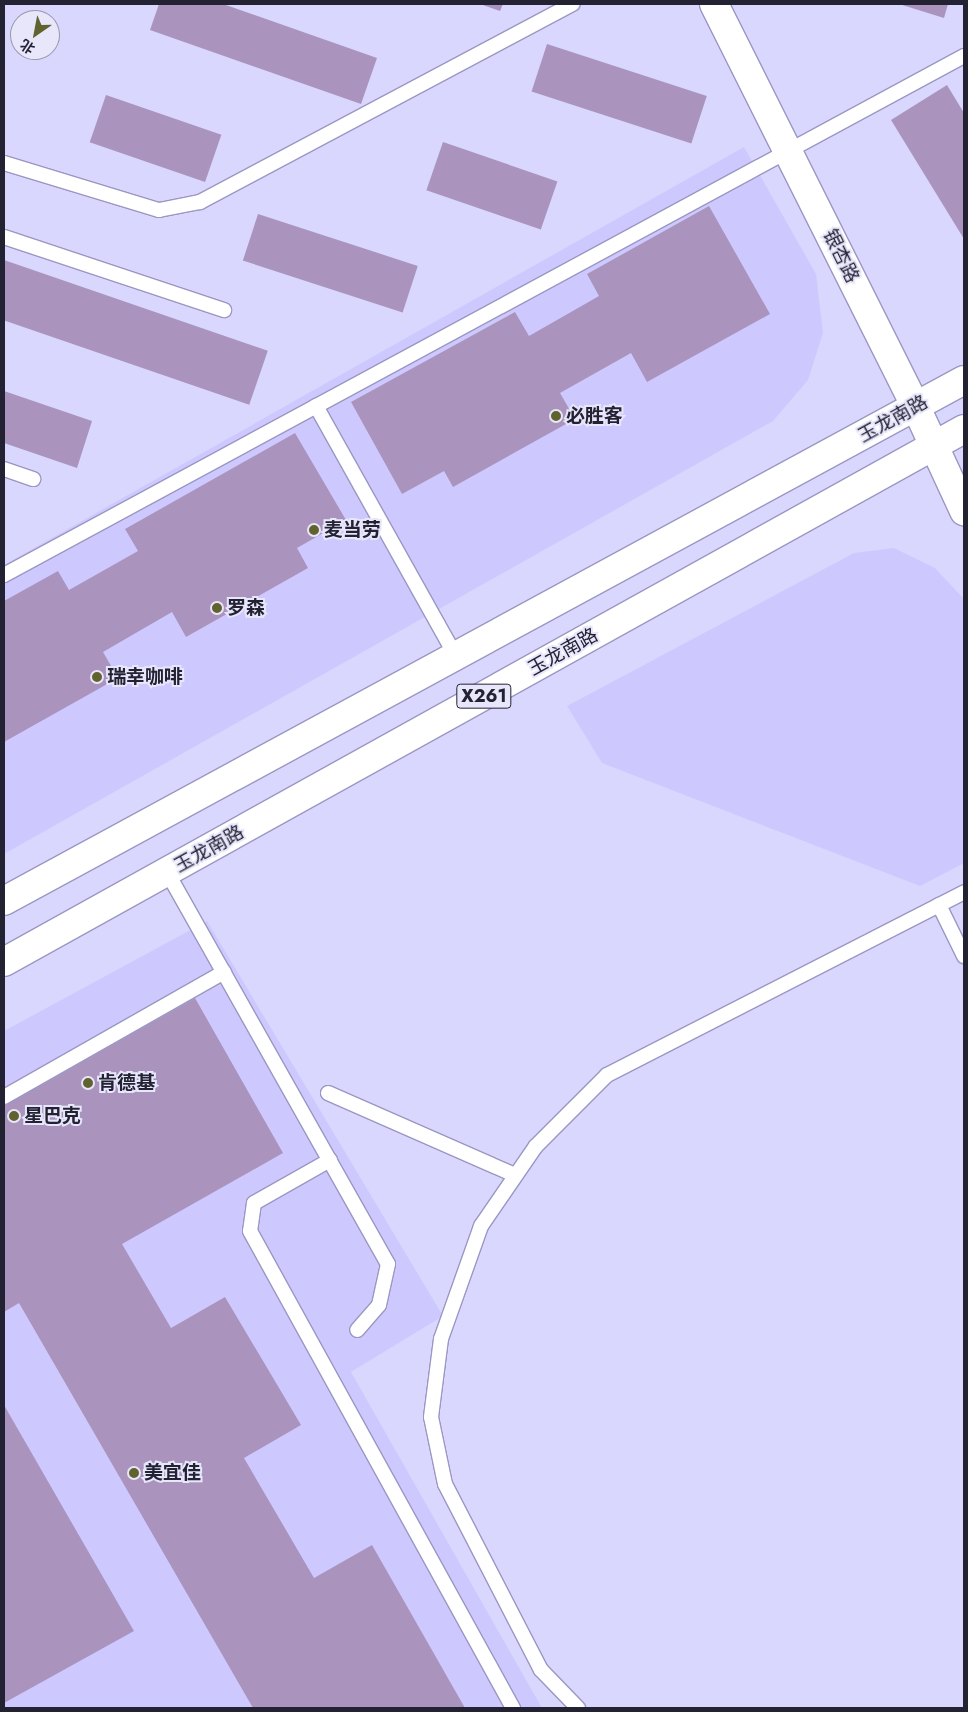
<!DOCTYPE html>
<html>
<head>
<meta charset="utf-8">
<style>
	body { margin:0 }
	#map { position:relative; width:968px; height:1712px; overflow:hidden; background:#d9d7fd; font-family:Jost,"Noto Sans SC",sans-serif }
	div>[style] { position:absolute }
	.built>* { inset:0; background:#cdc9fe }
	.building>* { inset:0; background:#aa94be; transform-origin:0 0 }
	.roads { filter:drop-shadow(1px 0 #9a97c3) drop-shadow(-1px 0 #9a97c3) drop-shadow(0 1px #9a97c3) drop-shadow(0 -1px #9a97c3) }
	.lane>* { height:14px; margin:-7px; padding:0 7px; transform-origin:7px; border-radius:7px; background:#fff }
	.street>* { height:28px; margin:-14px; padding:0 14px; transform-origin:14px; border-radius:14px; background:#fff }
	.primary>* { height:28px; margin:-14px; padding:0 14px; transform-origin:14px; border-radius:14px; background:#fff }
	.dots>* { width:14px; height:14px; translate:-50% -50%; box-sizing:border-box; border:2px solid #e7e6fa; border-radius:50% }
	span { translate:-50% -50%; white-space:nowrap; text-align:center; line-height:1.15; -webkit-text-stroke:4px #e7e6fa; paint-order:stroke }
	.shield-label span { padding:1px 4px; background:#e7e6fa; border:1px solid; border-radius:4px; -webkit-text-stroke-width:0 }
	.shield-label { font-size:18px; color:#232233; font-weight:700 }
	.street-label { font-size:19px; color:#232233 }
	.poi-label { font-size:19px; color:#232233; font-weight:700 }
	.left { translate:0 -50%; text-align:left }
	.frame { position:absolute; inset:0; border:5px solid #232233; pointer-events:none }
	.north { position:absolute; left:10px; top:10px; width:50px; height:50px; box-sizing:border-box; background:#e7e6fa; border:1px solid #9998aa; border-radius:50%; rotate:213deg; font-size:14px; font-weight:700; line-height:20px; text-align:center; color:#232233 }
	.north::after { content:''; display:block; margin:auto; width:18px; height:22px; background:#62622f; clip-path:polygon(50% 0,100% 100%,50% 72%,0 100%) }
</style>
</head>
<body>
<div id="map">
	<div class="built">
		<div style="clip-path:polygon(744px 147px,816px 274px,823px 333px,808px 380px,773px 421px,4px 854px,4px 565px)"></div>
		<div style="clip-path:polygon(894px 548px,935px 568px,964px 599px,964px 863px,920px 886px,602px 763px,567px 706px,854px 553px)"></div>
		<div style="clip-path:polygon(207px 921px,443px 1316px,351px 1372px,542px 1708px,4px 1708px,4px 1031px)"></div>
	</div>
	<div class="building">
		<div style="clip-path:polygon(159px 4px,223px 4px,377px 58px,361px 104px,150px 30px)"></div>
		<div style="clip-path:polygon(480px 4px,503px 4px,500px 11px)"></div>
		<div style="clip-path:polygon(899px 4px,948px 4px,944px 18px)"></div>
		<div style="left:547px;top:44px;width:168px;height:50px;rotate:18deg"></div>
		<div style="clip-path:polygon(947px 85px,964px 113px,964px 239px,891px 120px)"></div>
		<div style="left:106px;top:95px;width:122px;height:50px;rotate:19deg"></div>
		<div style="left:443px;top:142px;width:121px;height:51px;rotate:19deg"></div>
		<div style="clip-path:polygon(709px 206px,770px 314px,647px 382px,631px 353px,560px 393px,575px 419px,453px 487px,444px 471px,402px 494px,351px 402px,515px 312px,529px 336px,599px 296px,587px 274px)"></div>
		<div style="left:258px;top:214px;width:168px;height:49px;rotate:18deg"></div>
		<div style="left:4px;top:260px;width:279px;height:57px;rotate:19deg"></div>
		<div style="clip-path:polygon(4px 391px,92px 421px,77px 468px,4px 443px)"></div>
		<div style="clip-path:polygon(295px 433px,346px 520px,297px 548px,308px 568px,186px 637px,172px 612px,103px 652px,118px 678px,4px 742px,4px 601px,58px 571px,69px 590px,138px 551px,125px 529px)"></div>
		<div style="clip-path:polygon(195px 998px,283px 1153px,122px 1244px,171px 1328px,225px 1297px,301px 1425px,244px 1458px,314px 1578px,372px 1545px,465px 1708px,253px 1708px,19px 1303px,4px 1312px,4px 1106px)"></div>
		<div style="clip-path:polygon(4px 1405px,134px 1631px,4px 1703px)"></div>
	</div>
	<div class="roads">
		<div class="lane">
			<div style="left:4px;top:163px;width:162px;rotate:16.9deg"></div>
			<div style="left:159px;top:210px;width:42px;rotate:-11deg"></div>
			<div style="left:200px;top:202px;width:422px;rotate:-28deg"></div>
			<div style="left:4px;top:237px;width:232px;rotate:18.4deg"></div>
			<div style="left:316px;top:406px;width:287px;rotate:60.8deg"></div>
			<div style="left:4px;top:469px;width:31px;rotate:19deg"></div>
			<div style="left:4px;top:575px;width:1091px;rotate:-28.4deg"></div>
			<div style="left:167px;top:872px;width:450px;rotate:60.6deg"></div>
			<div style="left:388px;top:1264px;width:42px;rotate:102.4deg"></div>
			<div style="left:379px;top:1305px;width:33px;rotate:131deg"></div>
			<div style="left:939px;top:905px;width:57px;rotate:63.9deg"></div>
			<div style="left:328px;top:1093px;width:204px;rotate:23.7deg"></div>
			<div style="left:4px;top:1097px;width:253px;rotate:-29.6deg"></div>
			<div style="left:330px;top:1160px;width:87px;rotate:150.5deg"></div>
			<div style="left:254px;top:1203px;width:28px;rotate:98deg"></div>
			<div style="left:250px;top:1231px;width:545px;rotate:61.13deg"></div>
			<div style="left:578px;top:1708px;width:53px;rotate:-134.2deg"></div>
			<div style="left:541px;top:1670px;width:209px;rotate:-117.3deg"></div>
			<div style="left:445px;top:1484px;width:68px;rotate:-101.8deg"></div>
			<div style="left:431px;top:1417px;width:79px;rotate:-82.7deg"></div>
			<div style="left:441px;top:1339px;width:120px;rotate:-70.5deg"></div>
			<div style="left:481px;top:1226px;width:97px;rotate:-55.5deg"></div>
			<div style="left:536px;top:1146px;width:100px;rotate:-45deg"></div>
			<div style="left:607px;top:1075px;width:401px;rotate:-27.1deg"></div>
		</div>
		<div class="street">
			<div style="left:714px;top:4px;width:451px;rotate:63.4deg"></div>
			<div style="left:916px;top:407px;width:115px;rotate:65.2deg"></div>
		</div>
		<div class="primary">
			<div style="left:4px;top:901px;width:1092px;rotate:-28.49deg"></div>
			<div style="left:4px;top:962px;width:1098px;rotate:-29.04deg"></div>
		</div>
	</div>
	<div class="dots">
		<div style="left:556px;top:416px;background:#62622f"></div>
		<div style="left:314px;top:530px;background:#62622f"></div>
		<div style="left:217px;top:608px;background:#62622f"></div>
		<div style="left:97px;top:677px;background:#62622f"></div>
		<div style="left:88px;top:1083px;background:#62622f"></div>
		<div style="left:14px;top:1116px;background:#62622f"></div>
		<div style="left:134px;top:1473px;background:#62622f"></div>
	</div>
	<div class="shield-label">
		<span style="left:484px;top:696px">X261</span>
	</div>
	<div class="street-label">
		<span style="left:841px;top:256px;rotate:64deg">银杏路</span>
		<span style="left:893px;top:419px;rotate:-29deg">玉龙南路</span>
		<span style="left:563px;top:652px;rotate:-29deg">玉龙南路</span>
		<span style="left:209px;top:849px;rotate:-29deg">玉龙南路</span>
	</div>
	<div class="poi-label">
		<span class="left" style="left:566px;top:416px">必胜客</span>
		<span class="left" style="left:324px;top:530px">麦当劳</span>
		<span class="left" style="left:227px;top:608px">罗森</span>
		<span class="left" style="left:107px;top:677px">瑞幸咖啡</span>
		<span class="left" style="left:98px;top:1083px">肯德基</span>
		<span class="left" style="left:24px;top:1116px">星巴克</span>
		<span class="left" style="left:144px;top:1473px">美宜佳</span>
	</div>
	<div class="frame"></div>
	<div class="north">北</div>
</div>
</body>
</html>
